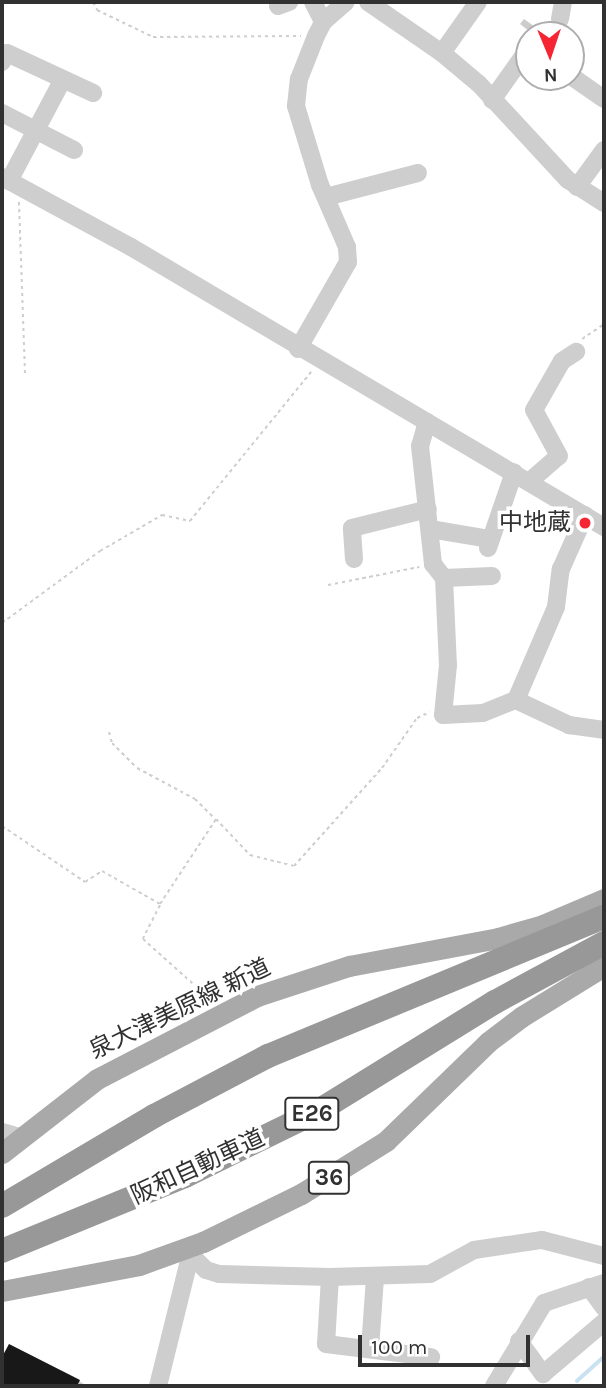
<!DOCTYPE html>
<html>
<head>
<meta charset="utf-8">
<style>
	body { margin:0 }
	#map { position:relative; width:606px; height:1388px; overflow:hidden; background:#fff; font-family:Karla,"Noto Sans JP",sans-serif }
	div>[style] { position:absolute }
	.shadow>* { inset:0; background:#0003 }
	.stream>* { height:3.5px; margin:-1.75px; padding:0 1.75px; transform-origin:1.75px; border-radius:1.75px; background:#c9e1f0 }
	.building>* { inset:0; background:#181818 }
	.path>* { height:2px; margin-top:-1px; transform-origin:0; background:repeating-linear-gradient(90deg,#cecece 0 3.5px,transparent 0 7px) }
	.minor>* { height:18px; margin:-9px; padding:0 9px; transform-origin:9px; border-radius:9px; background:#cecece }
	.major>* { height:21px; margin:-10.5px; padding:0 10.5px; transform-origin:10.5px; border-radius:10.5px; background:#a9a9a9 }
	.highway>* { height:24px; margin:-12px; padding:0 12px; transform-origin:12px; border-radius:12px; background:#989898 }
	.dots>* { width:19px; height:19px; translate:-50% -50%; box-sizing:border-box; border:4px solid #fff; border-radius:50% }
	span { translate:-50% -50%; white-space:nowrap; text-align:center; line-height:1.15; -webkit-text-stroke:7px #fff; paint-order:stroke }
	.shield-label span { padding:2px 5px; background:#fff; border:2px solid; border-radius:5px; -webkit-text-stroke-width:0 }
	.shield-label { font-size:23px; color:#313131; font-weight:700 }
	.poi-label { font-size:24px; color:#313131 }
	.right { translate:-100% -50%; text-align:right }
	.street-label { font-size:24px; color:#313131 }
	.frame { position:absolute; inset:0; border:4px solid #313131; pointer-events:none }
	.north { position:absolute; left:515px; top:21px; width:70px; height:70px; box-sizing:border-box; background:#fff; border:2px solid #adadad; border-radius:50%; rotate:178deg; font-size:19px; font-weight:700; line-height:28px; text-align:center; color:#313131 }
	.north::after { content:''; display:block; margin:auto; width:24px; height:32px; background:#f62534; clip-path:polygon(50% 0,100% 100%,50% 72%,0 100%) }
	.scale { position:absolute; left:358px; top:1335px; width:172px; height:32px; box-sizing:border-box; border:4px solid #313131; border-top:0; padding-left:9px; font-size:21px; line-height:24px; white-space:nowrap; color:#313131; -webkit-text-stroke:5px #fff; paint-order:stroke }
</style>
</head>
<body>
<div id="map">
	<div class="shadow">
		<div style="clip-path:polygon(524px 19px,538px 29px,534px 35px,520px 24px)"></div>
		<div style="clip-path:polygon(2px 1358px,79px 1381px,87px 1386px,2px 1386px)"></div>
	</div>
	<div class="stream">
		<div style="left:577px;top:1381px;width:36px;rotate:-42deg"></div>
	</div>
	<div class="building">
		<div style="clip-path:polygon(9px 1344px,80px 1380px,77px 1386px,2px 1386px,2px 1357px)"></div>
	</div>
	<div class="path">
		<div style="left:93px;top:2px;width:9px;rotate:63deg"></div>
		<div style="left:97px;top:10px;width:62px;rotate:25.7deg"></div>
		<div style="left:153px;top:37px;width:148px;rotate:-0.4deg"></div>
		<div style="left:19px;top:202px;width:174px;rotate:88deg"></div>
		<div style="left:582px;top:339px;width:27px;rotate:-34deg"></div>
		<div style="left:328px;top:585px;width:93px;rotate:-11.2deg"></div>
		<div style="left:2px;top:623px;width:122px;rotate:-36.3deg"></div>
		<div style="left:100px;top:551px;width:72px;rotate:-30.1deg"></div>
		<div style="left:162px;top:515px;width:29px;rotate:12deg"></div>
		<div style="left:190px;top:521px;width:193px;rotate:-50.9deg"></div>
		<div style="left:109px;top:732px;width:11px;rotate:75deg"></div>
		<div style="left:112px;top:743px;width:35px;rotate:45deg"></div>
		<div style="left:137px;top:768px;width:66px;rotate:28.1deg"></div>
		<div style="left:195px;top:799px;width:28px;rotate:45deg"></div>
		<div style="left:2px;top:826px;width:100px;rotate:34deg"></div>
		<div style="left:85px;top:882px;width:20px;rotate:-33deg"></div>
		<div style="left:102px;top:871px;width:67px;rotate:29.6deg"></div>
		<div style="left:160px;top:904px;width:102px;rotate:-56.6deg"></div>
		<div style="left:216px;top:819px;width:50px;rotate:46.6deg"></div>
		<div style="left:250px;top:855px;width:45px;rotate:14deg"></div>
		<div style="left:294px;top:866px;width:132px;rotate:-48.1deg"></div>
		<div style="left:382px;top:768px;width:61px;rotate:-55deg"></div>
		<div style="left:417px;top:718px;width:14px;rotate:-25deg"></div>
		<div style="left:160px;top:905px;width:38px;rotate:117deg"></div>
		<div style="left:143px;top:939px;width:93px;rotate:41.9deg"></div>
	</div>
	<div class="minor">
		<div style="left:313px;top:2px;width:22px;rotate:63deg"></div>
		<div style="left:368px;top:2px;width:90px;rotate:34.6deg"></div>
		<div style="left:442px;top:53px;width:62px;rotate:-54.8deg"></div>
		<div style="left:278px;top:6px;width:12px;rotate:-20deg"></div>
		<div style="left:560px;top:19px;width:17px;rotate:-80deg"></div>
		<div style="left:442px;top:53px;width:48px;rotate:40deg"></div>
		<div style="left:479px;top:84px;width:131px;rotate:47.2deg"></div>
		<div style="left:568px;top:180px;width:43px;rotate:32.6deg"></div>
		<div style="left:2px;top:62px;width:10px;rotate:-61deg"></div>
		<div style="left:7px;top:53px;width:95px;rotate:24.9deg"></div>
		<div style="left:571px;top:76px;width:40px;rotate:34.9deg"></div>
		<div style="left:492px;top:100px;width:64px;rotate:-54.6deg"></div>
		<div style="left:2px;top:113px;width:81px;rotate:27.2deg"></div>
		<div style="left:2px;top:177px;width:147px;rotate:28.5deg"></div>
		<div style="left:131px;top:247px;width:550px;rotate:30.62deg"></div>
		<div style="left:9px;top:181px;width:115px;rotate:-62.1deg"></div>
		<div style="left:577px;top:187px;width:46px;rotate:-53.9deg"></div>
		<div style="left:326px;top:197px;width:95px;rotate:-14.6deg"></div>
		<div style="left:298px;top:349px;width:100px;rotate:-60.1deg"></div>
		<div style="left:348px;top:262px;width:15px;rotate:-94deg"></div>
		<div style="left:347px;top:247px;width:68px;rotate:-113.5deg"></div>
		<div style="left:320px;top:185px;width:83px;rotate:-106.9deg"></div>
		<div style="left:296px;top:106px;width:27px;rotate:-84deg"></div>
		<div style="left:299px;top:79px;width:46px;rotate:-68.4deg"></div>
		<div style="left:316px;top:36px;width:16px;rotate:-63deg"></div>
		<div style="left:323px;top:22px;width:30px;rotate:-41deg"></div>
		<div style="left:427px;top:422px;width:25px;rotate:106deg"></div>
		<div style="left:420px;top:446px;width:119px;rotate:83.7deg"></div>
		<div style="left:433px;top:564px;width:18px;rotate:52deg"></div>
		<div style="left:444px;top:578px;width:87px;rotate:87.4deg"></div>
		<div style="left:448px;top:665px;width:50px;rotate:95.7deg"></div>
		<div style="left:443px;top:715px;width:40px;rotate:-2.9deg"></div>
		<div style="left:483px;top:713px;width:35px;rotate:-22deg"></div>
		<div style="left:516px;top:700px;width:59px;rotate:25.3deg"></div>
		<div style="left:569px;top:725px;width:35px;rotate:8deg"></div>
		<div style="left:530px;top:481px;width:38px;rotate:-41deg"></div>
		<div style="left:559px;top:456px;width:52px;rotate:-118.5deg"></div>
		<div style="left:534px;top:410px;width:56px;rotate:-60.3deg"></div>
		<div style="left:562px;top:361px;width:17px;rotate:-33deg"></div>
		<div style="left:430px;top:529px;width:61px;rotate:9.5deg"></div>
		<div style="left:488px;top:548px;width:80px;rotate:-71.1deg"></div>
		<div style="left:354px;top:559px;width:31px;rotate:-94deg"></div>
		<div style="left:352px;top:528px;width:78px;rotate:-14deg"></div>
		<div style="left:444px;top:578px;width:48px;rotate:-2.4deg"></div>
		<div style="left:516px;top:700px;width:101px;rotate:-66.7deg"></div>
		<div style="left:556px;top:607px;width:38px;rotate:-83deg"></div>
		<div style="left:561px;top:569px;width:59px;rotate:-66deg"></div>
		<div style="left:2px;top:1132px;width:18px;rotate:16deg"></div>
		<div style="left:186px;top:1250px;width:28px;rotate:45deg"></div>
		<div style="left:206px;top:1270px;width:14px;rotate:17deg"></div>
		<div style="left:219px;top:1274px;width:111px;rotate:1.5deg"></div>
		<div style="left:330px;top:1277px;width:100px;rotate:-1.7deg"></div>
		<div style="left:430px;top:1274px;width:50px;rotate:-28.6deg"></div>
		<div style="left:474px;top:1250px;width:69px;rotate:-8.4deg"></div>
		<div style="left:542px;top:1240px;width:64px;rotate:14.5deg"></div>
		<div style="left:330px;top:1277px;width:67px;rotate:93.4deg"></div>
		<div style="left:326px;top:1344px;width:106px;rotate:7.1deg"></div>
		<div style="left:589px;top:1287px;width:26px;rotate:54deg"></div>
		<div style="left:519px;top:1341px;width:41px;rotate:54deg"></div>
		<div style="left:543px;top:1374px;width:80px;rotate:-40.4deg"></div>
		<div style="left:370px;top:1349px;width:71px;rotate:-86deg"></div>
		<div style="left:158px;top:1386px;width:133px;rotate:-76.1deg"></div>
		<div style="left:494px;top:1386px;width:97px;rotate:-58.9deg"></div>
		<div style="left:544px;top:1303px;width:63px;rotate:-18.4deg"></div>
	</div>
	<div class="major">
		<div style="left:2px;top:1153px;width:120px;rotate:-37.9deg"></div>
		<div style="left:97px;top:1079px;width:180px;rotate:-27.4deg"></div>
		<div style="left:257px;top:996px;width:97px;rotate:-18.1deg"></div>
		<div style="left:349px;top:966px;width:152px;rotate:-10.6deg"></div>
		<div style="left:498px;top:938px;width:47px;rotate:-16.1deg"></div>
		<div style="left:543px;top:925px;width:66px;rotate:-23.1deg"></div>
		<div style="left:2px;top:1291px;width:139px;rotate:-10.7deg"></div>
		<div style="left:139px;top:1265px;width:68px;rotate:-19.8deg"></div>
		<div style="left:203px;top:1242px;width:109px;rotate:-26.1deg"></div>
		<div style="left:301px;top:1194px;width:100px;rotate:-31.9deg"></div>
		<div style="left:386px;top:1141px;width:142px;rotate:-44.1deg"></div>
		<div style="left:488px;top:1042px;width:41px;rotate:-37.1deg"></div>
		<div style="left:521px;top:1017px;width:97px;rotate:-31.6deg"></div>
	</div>
	<div class="highway">
		<div style="left:2px;top:1206px;width:177px;rotate:-30.6deg"></div>
		<div style="left:154px;top:1116px;width:129px;rotate:-27.8deg"></div>
		<div style="left:268px;top:1056px;width:364px;rotate:-22.5deg"></div>
		<div style="left:2px;top:1251px;width:198px;rotate:-22.3deg"></div>
		<div style="left:185px;top:1176px;width:150px;rotate:-26.1deg"></div>
		<div style="left:320px;top:1110px;width:206px;rotate:-31.7deg"></div>
		<div style="left:495px;top:1002px;width:124px;rotate:-28.4deg"></div>
	</div>
	<div class="dots">
		<div style="left:585px;top:523px;background:#f62534"></div>
	</div>
	<div class="shield-label">
		<span style="left:312px;top:1114px">E26</span>
		<span style="left:329px;top:1178px">36</span>
	</div>
	<div class="poi-label">
		<span class="right" style="left:571px;top:523px">中地蔵</span>
	</div>
	<div class="street-label">
		<span style="left:180px;top:1009px;rotate:-26deg">泉大津美原線 新道</span>
		<span style="left:198px;top:1167px;rotate:-25deg">阪和自動車道</span>
	</div>
	<div class="frame"></div>
	<div class="north">N</div>
	<div class="scale">100 m</div>
</div>
</body>
</html>
